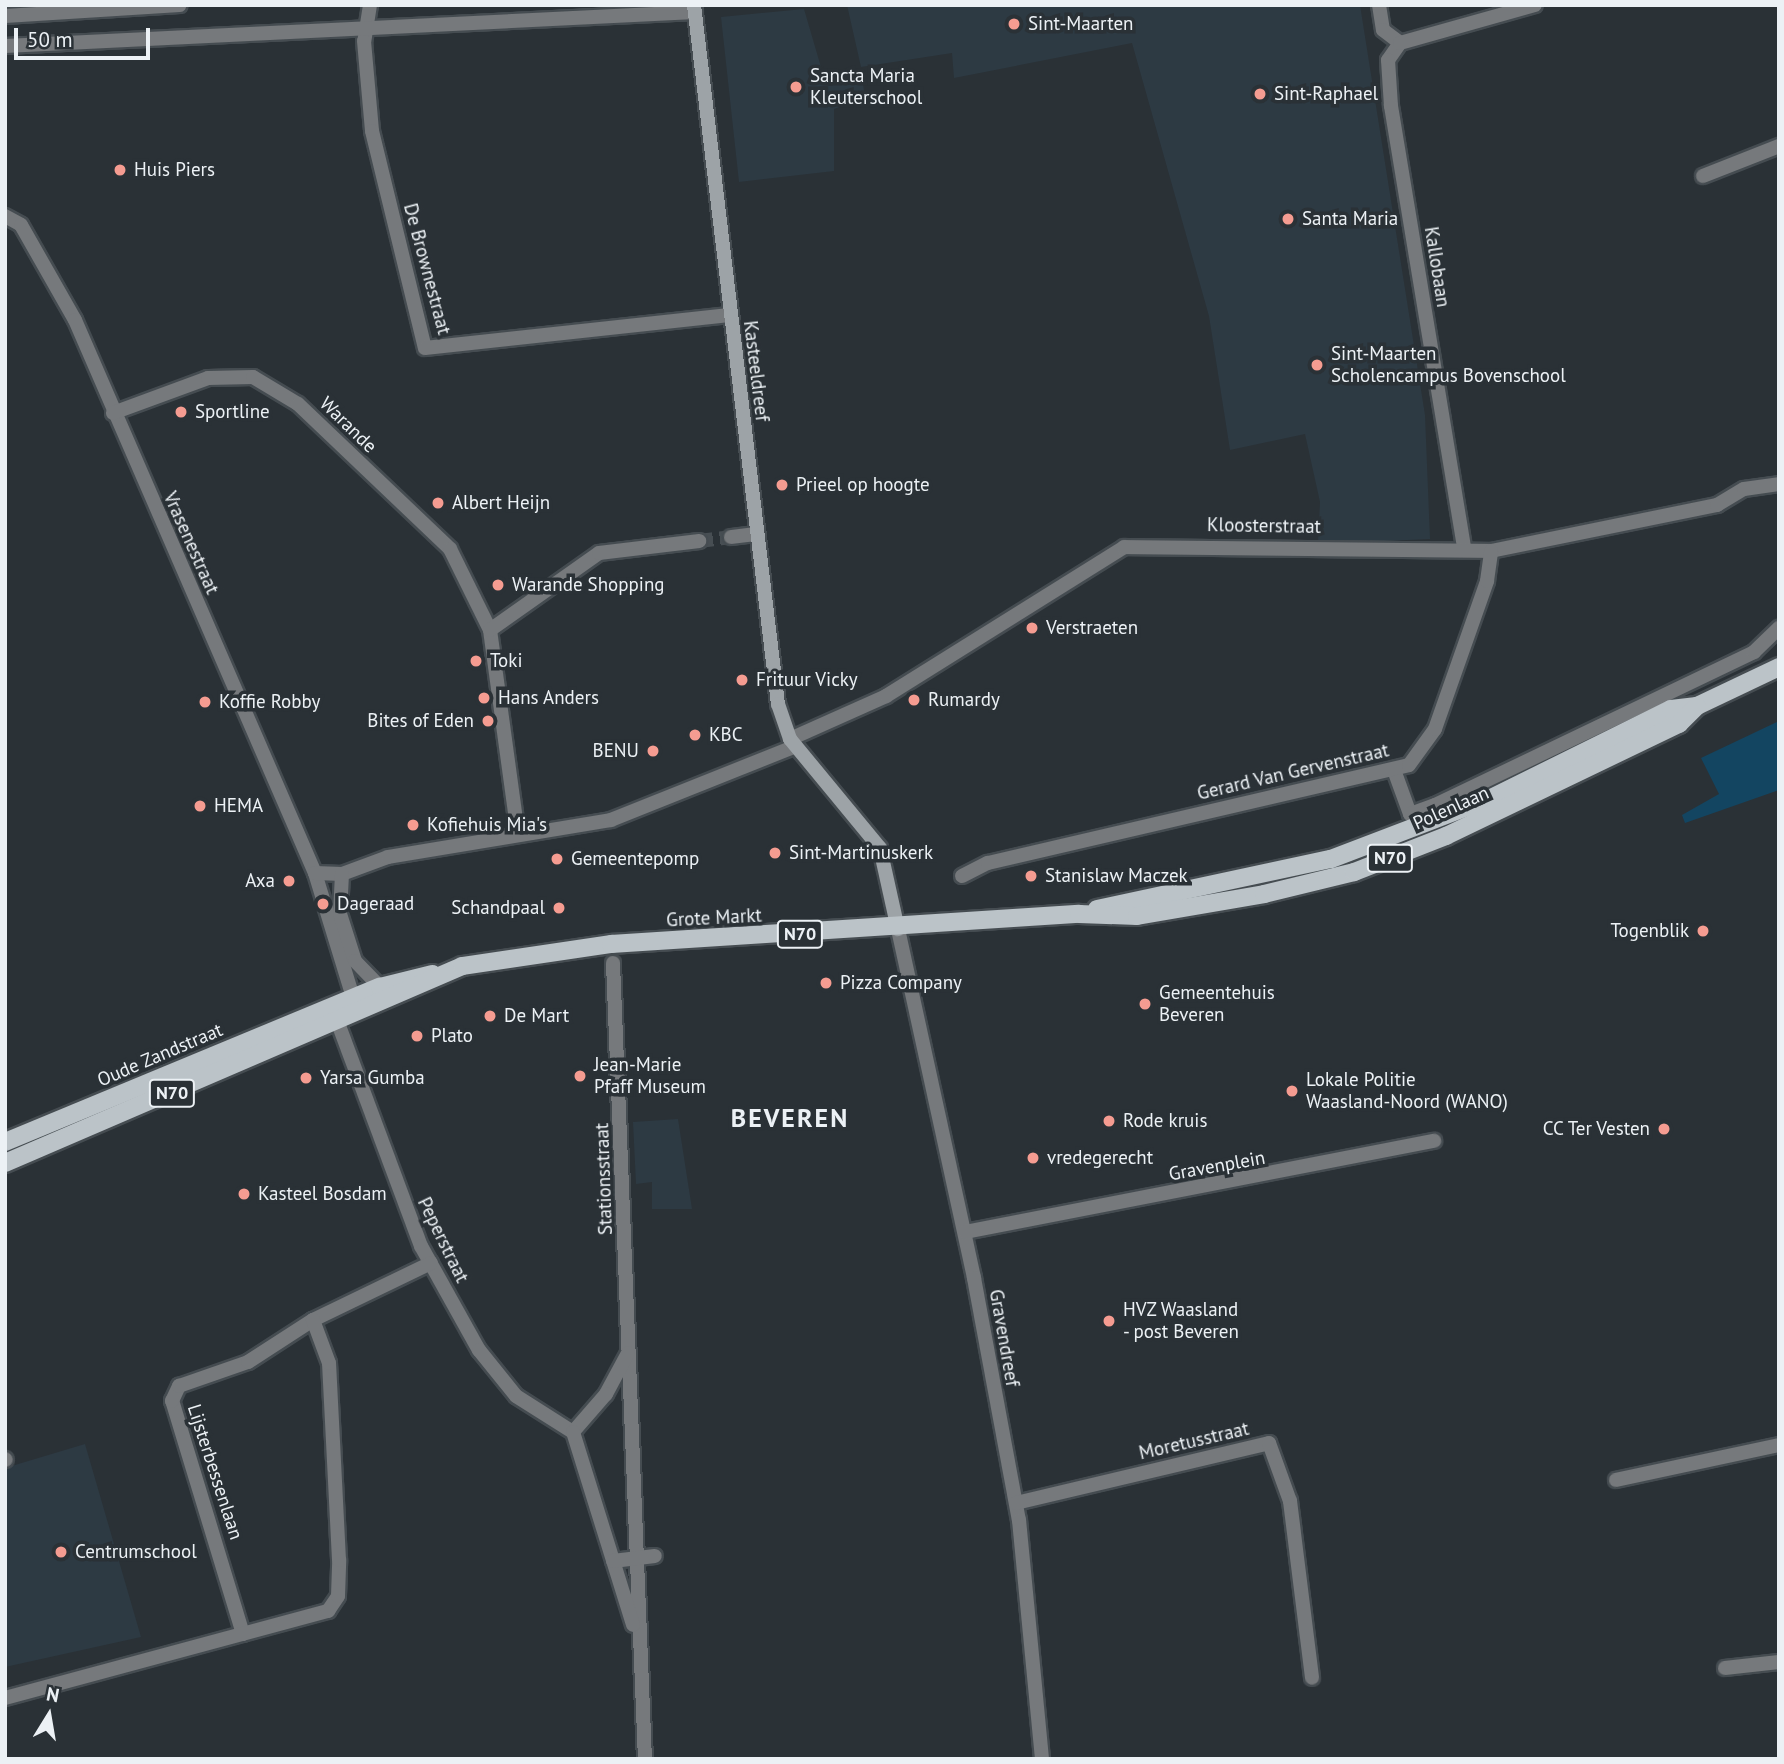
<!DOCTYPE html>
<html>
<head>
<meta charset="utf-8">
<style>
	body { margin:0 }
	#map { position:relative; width:1784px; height:1764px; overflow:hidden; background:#2a3136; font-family:"PT Sans",sans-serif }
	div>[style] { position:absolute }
	.built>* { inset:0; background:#2d3a43 }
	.green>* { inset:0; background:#134561 }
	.street-tunnel>* { height:14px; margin-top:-7px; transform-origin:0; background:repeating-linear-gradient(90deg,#474e53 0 14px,transparent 0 21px) }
	.roads { filter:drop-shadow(2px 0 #454c51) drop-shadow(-2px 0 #454c51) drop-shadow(0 2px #454c51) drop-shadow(0 -2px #454c51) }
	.street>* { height:14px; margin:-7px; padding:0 7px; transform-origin:7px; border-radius:7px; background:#76797c }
	.secondary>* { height:14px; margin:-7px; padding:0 7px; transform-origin:7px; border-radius:7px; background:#9da3a7 }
	.primary>* { height:18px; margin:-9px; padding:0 9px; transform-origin:9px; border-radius:9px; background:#bbc3c8 }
	.dots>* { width:19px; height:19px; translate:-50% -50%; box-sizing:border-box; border:4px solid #2a3136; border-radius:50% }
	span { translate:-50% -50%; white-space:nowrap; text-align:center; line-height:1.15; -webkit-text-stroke:7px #2a3136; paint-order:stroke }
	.shield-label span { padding:2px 5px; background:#2a3136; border:2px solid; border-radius:5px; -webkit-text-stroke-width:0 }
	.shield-label { font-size:18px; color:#ecf1f5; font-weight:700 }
	.poi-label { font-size:19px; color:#ecf1f5 }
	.left { translate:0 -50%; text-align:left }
	.right { translate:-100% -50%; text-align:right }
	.street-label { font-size:19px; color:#ecf1f5 }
	.district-label { font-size:26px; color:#ecf1f5; font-weight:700; letter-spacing:2px }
	.frame { position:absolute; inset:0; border:7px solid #ecf1f5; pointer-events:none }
	.north { position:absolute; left:14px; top:1680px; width:70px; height:70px; -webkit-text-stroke:5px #2a3136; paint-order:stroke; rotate:11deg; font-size:19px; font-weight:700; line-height:28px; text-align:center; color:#ecf1f5 }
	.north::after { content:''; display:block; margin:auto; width:24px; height:32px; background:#ecf1f5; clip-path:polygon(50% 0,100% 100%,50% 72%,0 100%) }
	.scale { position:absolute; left:14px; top:28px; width:136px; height:32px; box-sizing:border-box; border:4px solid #ecf1f5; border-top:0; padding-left:9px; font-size:21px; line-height:24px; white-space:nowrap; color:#ecf1f5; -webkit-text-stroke:5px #2a3136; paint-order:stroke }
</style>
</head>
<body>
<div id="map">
	<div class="built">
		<div style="clip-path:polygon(847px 5px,1360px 5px,1425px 415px,1430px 539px,1318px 544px,1320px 502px,1305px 434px,1230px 450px,1209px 316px,1132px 43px,954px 78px,952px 53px,861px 67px)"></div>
		<div style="clip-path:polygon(804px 9px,823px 74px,861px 69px,865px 98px,834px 109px,834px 171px,739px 182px,721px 17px)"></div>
		<div style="clip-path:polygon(678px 1119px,692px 1209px,652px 1209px,652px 1182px,636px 1184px,633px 1122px)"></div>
		<div style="clip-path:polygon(85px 1444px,141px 1637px,5px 1667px,5px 1468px)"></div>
	</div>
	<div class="green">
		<div style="clip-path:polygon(1779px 721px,1779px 790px,1685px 823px,1682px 815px,1719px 794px,1701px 758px)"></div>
	</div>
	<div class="street-tunnel">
		<div style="left:699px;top:541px;width:32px;rotate:-7deg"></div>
	</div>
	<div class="roads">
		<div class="street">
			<div style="left:370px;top:5px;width:36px;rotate:99deg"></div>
			<div style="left:364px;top:41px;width:90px;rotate:84.9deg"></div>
			<div style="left:372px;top:131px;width:223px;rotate:76.3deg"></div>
			<div style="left:425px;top:348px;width:306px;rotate:-6.2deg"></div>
			<div style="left:1379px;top:5px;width:25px;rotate:81deg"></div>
			<div style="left:1383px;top:30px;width:21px;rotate:37deg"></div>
			<div style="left:5px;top:16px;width:175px;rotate:-3.6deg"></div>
			<div style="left:1400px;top:43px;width:21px;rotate:125deg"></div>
			<div style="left:1388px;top:60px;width:46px;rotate:86.3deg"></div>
			<div style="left:1391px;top:106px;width:446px;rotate:80.6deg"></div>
			<div style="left:1400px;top:43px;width:140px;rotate:-15.7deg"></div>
			<div style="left:5px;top:46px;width:691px;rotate:-2.82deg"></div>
			<div style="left:1703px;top:176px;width:82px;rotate:-21.5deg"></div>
			<div style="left:5px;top:216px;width:18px;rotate:29deg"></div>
			<div style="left:21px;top:225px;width:109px;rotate:60.4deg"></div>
			<div style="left:75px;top:320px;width:603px;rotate:66.54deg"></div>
			<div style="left:315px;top:873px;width:123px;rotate:73deg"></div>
			<div style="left:113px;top:413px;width:101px;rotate:-20.2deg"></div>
			<div style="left:208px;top:378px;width:45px;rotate:-1.3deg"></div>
			<div style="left:253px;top:377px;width:52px;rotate:31deg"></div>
			<div style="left:298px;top:404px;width:210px;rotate:43.6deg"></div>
			<div style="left:450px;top:549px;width:90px;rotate:63.7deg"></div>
			<div style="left:490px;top:630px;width:206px;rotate:82.2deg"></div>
			<div style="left:731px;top:537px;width:26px;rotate:-7deg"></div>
			<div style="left:490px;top:630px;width:133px;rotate:-35.2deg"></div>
			<div style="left:599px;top:553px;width:101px;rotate:-6.8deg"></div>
			<div style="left:790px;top:739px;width:105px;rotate:-24.1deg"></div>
			<div style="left:886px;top:696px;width:281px;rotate:-32deg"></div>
			<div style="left:1124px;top:547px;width:367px;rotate:0.6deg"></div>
			<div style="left:1491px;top:551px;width:231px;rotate:-11.5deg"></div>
			<div style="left:1717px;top:505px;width:31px;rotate:-31deg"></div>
			<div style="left:1744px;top:489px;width:35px;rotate:-8deg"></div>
			<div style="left:1394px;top:770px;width:47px;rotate:70deg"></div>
			<div style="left:1410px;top:814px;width:27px;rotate:-20deg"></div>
			<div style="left:1435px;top:805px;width:354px;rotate:-25.6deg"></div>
			<div style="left:1754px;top:652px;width:35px;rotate:-44deg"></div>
			<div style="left:315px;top:873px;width:27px;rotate:2deg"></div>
			<div style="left:342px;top:874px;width:49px;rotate:-20.3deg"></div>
			<div style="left:388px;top:857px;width:226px;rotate:-9.4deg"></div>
			<div style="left:611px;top:820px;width:199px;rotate:-21.8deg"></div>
			<div style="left:342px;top:874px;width:40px;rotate:92.9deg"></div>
			<div style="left:340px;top:914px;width:49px;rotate:72.3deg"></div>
			<div style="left:355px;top:961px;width:36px;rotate:46deg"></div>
			<div style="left:962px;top:876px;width:29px;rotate:-27deg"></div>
			<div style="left:988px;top:863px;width:432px;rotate:-13.1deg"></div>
			<div style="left:1409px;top:765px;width:44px;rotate:-54.2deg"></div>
			<div style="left:1435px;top:729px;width:157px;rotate:-70.6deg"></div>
			<div style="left:1487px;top:581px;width:30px;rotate:-82deg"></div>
			<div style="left:898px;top:929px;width:357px;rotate:77.7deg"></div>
			<div style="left:974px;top:1278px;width:246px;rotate:79.5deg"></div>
			<div style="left:1019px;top:1520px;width:240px;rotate:84.5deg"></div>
			<div style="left:613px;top:963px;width:797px;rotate:87.7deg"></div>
			<div style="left:338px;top:1023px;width:238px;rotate:69.6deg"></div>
			<div style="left:421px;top:1246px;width:119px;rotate:60.9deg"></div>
			<div style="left:479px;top:1350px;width:59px;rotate:51.2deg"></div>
			<div style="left:516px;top:1396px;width:67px;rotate:32.3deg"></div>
			<div style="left:965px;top:1232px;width:478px;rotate:-11deg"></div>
			<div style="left:628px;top:1353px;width:47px;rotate:118.2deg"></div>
			<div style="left:606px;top:1394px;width:50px;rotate:131deg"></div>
			<div style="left:573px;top:1432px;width:202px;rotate:72.7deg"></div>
			<div style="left:5px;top:1459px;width:1px;rotate:45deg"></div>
			<div style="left:1616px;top:1480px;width:167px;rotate:-12.1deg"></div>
			<div style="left:1016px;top:1503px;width:260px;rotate:-13.3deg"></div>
			<div style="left:1269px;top:1443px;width:62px;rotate:70.1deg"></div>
			<div style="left:1290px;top:1501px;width:178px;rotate:82.9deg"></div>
			<div style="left:613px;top:1561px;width:42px;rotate:-6.8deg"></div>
			<div style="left:243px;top:1634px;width:244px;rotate:-106.9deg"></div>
			<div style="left:172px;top:1401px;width:17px;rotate:-65deg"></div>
			<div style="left:179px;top:1386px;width:73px;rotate:-19.2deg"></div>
			<div style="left:248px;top:1362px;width:77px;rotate:-32.9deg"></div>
			<div style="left:313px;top:1320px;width:131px;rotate:-25.8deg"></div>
			<div style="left:1725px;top:1668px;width:54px;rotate:-6.3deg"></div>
			<div style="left:5px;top:1698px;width:335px;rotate:-15.1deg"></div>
			<div style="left:328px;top:1611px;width:18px;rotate:-56deg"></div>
			<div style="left:338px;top:1596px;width:36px;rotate:-88deg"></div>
			<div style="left:339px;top:1560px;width:197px;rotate:-92.9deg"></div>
			<div style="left:329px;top:1363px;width:46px;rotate:-110.4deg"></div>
		</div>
		<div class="secondary">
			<div style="left:694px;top:5px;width:704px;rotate:83.15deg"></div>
			<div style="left:778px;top:704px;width:37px;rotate:71deg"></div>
			<div style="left:790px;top:739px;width:141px;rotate:50.5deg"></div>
			<div style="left:880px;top:848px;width:83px;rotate:77.5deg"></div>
		</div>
		<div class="primary">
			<div style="left:1097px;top:909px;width:239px;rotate:-12.1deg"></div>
			<div style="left:1331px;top:859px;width:171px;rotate:-20.9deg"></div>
			<div style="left:1491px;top:798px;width:201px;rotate:-26.3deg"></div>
			<div style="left:1671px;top:709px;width:26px;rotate:-7deg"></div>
			<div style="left:1697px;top:706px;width:91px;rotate:-25.4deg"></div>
			<div style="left:5px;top:1142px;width:406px;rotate:-22.5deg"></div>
			<div style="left:380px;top:987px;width:54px;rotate:-14deg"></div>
			<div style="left:5px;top:1163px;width:498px;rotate:-23.3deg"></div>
			<div style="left:462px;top:966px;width:151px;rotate:-8.4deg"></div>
			<div style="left:611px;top:944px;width:469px;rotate:-3.7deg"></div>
			<div style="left:1079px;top:914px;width:58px;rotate:2deg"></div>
			<div style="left:1137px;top:916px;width:129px;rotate:-9.8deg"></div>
			<div style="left:1264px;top:894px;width:93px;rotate:-13.7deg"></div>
			<div style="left:1354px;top:872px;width:99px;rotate:-21.4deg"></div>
			<div style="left:1446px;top:836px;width:259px;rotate:-25.7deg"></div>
			<div style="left:1679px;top:724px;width:25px;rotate:-45deg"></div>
		</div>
	</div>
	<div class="dots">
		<div style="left:1014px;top:24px;background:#f59c91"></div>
		<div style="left:796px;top:87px;background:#f59c91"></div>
		<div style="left:1260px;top:94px;background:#f59c91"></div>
		<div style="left:120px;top:170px;background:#f59c91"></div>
		<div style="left:1288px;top:219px;background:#f59c91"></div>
		<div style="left:1317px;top:365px;background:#f59c91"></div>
		<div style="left:181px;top:412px;background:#f59c91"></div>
		<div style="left:782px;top:485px;background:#f59c91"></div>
		<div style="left:438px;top:503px;background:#f59c91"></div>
		<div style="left:498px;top:585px;background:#f59c91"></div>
		<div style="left:1032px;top:628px;background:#f59c91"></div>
		<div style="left:476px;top:661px;background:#f59c91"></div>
		<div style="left:742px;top:680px;background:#f59c91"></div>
		<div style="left:484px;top:698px;background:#f59c91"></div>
		<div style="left:914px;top:700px;background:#f59c91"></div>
		<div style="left:205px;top:702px;background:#f59c91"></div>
		<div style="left:488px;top:721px;background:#f59c91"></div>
		<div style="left:695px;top:735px;background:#f59c91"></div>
		<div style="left:653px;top:751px;background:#f59c91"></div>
		<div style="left:200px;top:806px;background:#f59c91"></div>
		<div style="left:413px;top:825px;background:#f59c91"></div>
		<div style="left:775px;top:853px;background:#f59c91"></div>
		<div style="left:557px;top:859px;background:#f59c91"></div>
		<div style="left:1031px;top:876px;background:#f59c91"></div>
		<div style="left:289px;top:881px;background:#f59c91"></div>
		<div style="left:323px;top:904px;background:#f59c91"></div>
		<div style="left:559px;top:908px;background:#f59c91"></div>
		<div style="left:1703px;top:931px;background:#f59c91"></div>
		<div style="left:826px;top:983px;background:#f59c91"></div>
		<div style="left:1145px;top:1004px;background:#f59c91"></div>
		<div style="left:490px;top:1016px;background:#f59c91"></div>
		<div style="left:417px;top:1036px;background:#f59c91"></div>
		<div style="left:580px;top:1076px;background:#f59c91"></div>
		<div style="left:306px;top:1078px;background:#f59c91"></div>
		<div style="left:1292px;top:1091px;background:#f59c91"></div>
		<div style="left:1109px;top:1121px;background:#f59c91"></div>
		<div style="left:1664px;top:1129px;background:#f59c91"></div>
		<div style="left:1033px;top:1158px;background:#f59c91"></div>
		<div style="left:244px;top:1194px;background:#f59c91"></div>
		<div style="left:1109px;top:1321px;background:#f59c91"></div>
		<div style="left:61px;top:1552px;background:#f59c91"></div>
	</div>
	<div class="shield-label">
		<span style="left:1390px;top:858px">N70</span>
		<span style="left:800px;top:934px">N70</span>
		<span style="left:172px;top:1093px">N70</span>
	</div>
	<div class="poi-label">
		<span class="left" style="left:1028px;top:24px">Sint-Maarten</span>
		<span class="left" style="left:810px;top:87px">Sancta Maria<br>Kleuterschool</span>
		<span class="left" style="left:1274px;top:94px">Sint-Raphael</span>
		<span class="left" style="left:134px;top:170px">Huis Piers</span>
		<span class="left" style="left:1302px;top:219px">Santa Maria</span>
		<span class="left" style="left:1331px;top:365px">Sint-Maarten<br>Scholencampus Bovenschool</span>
		<span class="left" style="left:195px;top:412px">Sportline</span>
		<span class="left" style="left:796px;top:485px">Prieel op hoogte</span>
		<span class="left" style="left:452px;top:503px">Albert Heijn</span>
		<span class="left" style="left:512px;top:585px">Warande Shopping</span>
		<span class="left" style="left:1046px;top:628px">Verstraeten</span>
		<span class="left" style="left:490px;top:661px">Toki</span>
		<span class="left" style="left:756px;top:680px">Frituur Vicky</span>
		<span class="left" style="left:498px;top:698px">Hans Anders</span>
		<span class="left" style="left:928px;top:700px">Rumardy</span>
		<span class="left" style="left:219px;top:702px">Koffie Robby</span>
		<span class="right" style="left:474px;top:721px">Bites of Eden</span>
		<span class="left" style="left:709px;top:735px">KBC</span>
		<span class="right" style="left:639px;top:751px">BENU</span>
		<span class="left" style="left:214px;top:806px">HEMA</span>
		<span class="left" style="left:427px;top:825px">Kofiehuis Mia's</span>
		<span class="left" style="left:789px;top:853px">Sint-Martinuskerk</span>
		<span class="left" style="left:571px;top:859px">Gemeentepomp</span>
		<span class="left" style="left:1045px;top:876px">Stanislaw Maczek</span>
		<span class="right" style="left:275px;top:881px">Axa</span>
		<span class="left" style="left:337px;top:904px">Dageraad</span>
		<span class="right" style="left:545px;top:908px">Schandpaal</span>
		<span class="right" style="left:1689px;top:931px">Togenblik</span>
		<span class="left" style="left:840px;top:983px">Pizza Company</span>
		<span class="left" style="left:1159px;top:1004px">Gemeentehuis<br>Beveren</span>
		<span class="left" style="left:504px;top:1016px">De Mart</span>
		<span class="left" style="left:431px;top:1036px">Plato</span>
		<span class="left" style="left:594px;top:1076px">Jean-Marie<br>Pfaff Museum</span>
		<span class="left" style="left:320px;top:1078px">Yarsa Gumba</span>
		<span class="left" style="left:1306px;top:1091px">Lokale Politie<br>Waasland-Noord (WANO)</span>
		<span class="left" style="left:1123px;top:1121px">Rode kruis</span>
		<span class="right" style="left:1650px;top:1129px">CC Ter Vesten</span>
		<span class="left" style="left:1047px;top:1158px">vredegerecht</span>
		<span class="left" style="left:258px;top:1194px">Kasteel Bosdam</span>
		<span class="left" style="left:1123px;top:1321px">HVZ Waasland<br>- post Beveren</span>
		<span class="left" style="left:75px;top:1552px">Centrumschool</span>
	</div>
	<div class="street-label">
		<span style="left:1437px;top:267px;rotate:81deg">Kallobaan</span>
		<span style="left:427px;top:269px;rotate:75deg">De Brownestraat</span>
		<span style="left:756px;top:371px;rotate:83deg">Kasteeldreef</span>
		<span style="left:348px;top:425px;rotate:44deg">Warande</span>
		<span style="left:1264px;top:526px;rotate:1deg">Kloosterstraat</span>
		<span style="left:191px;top:543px;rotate:66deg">Vrasenestraat</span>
		<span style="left:1293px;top:772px;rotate:-13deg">Gerard Van Gervenstraat</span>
		<span style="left:1451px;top:808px;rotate:-24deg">Polenlaan</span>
		<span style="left:714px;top:918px;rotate:-3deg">Grote Markt</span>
		<span style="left:160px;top:1055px;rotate:-23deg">Oude Zandstraat</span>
		<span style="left:1217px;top:1166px;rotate:-10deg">Gravenplein</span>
		<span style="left:604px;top:1179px;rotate:-92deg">Stationsstraat</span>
		<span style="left:443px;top:1240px;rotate:64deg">Peperstraat</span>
		<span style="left:1004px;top:1338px;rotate:80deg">Gravendreef</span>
		<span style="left:1194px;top:1441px;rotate:-13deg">Moretusstraat</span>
		<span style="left:215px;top:1472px;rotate:72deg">Lijsterbessenlaan</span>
	</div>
	<div class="district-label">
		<span style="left:790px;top:1118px">BEVEREN</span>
	</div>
	<div class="frame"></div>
	<div class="north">N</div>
	<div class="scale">50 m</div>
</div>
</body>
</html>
